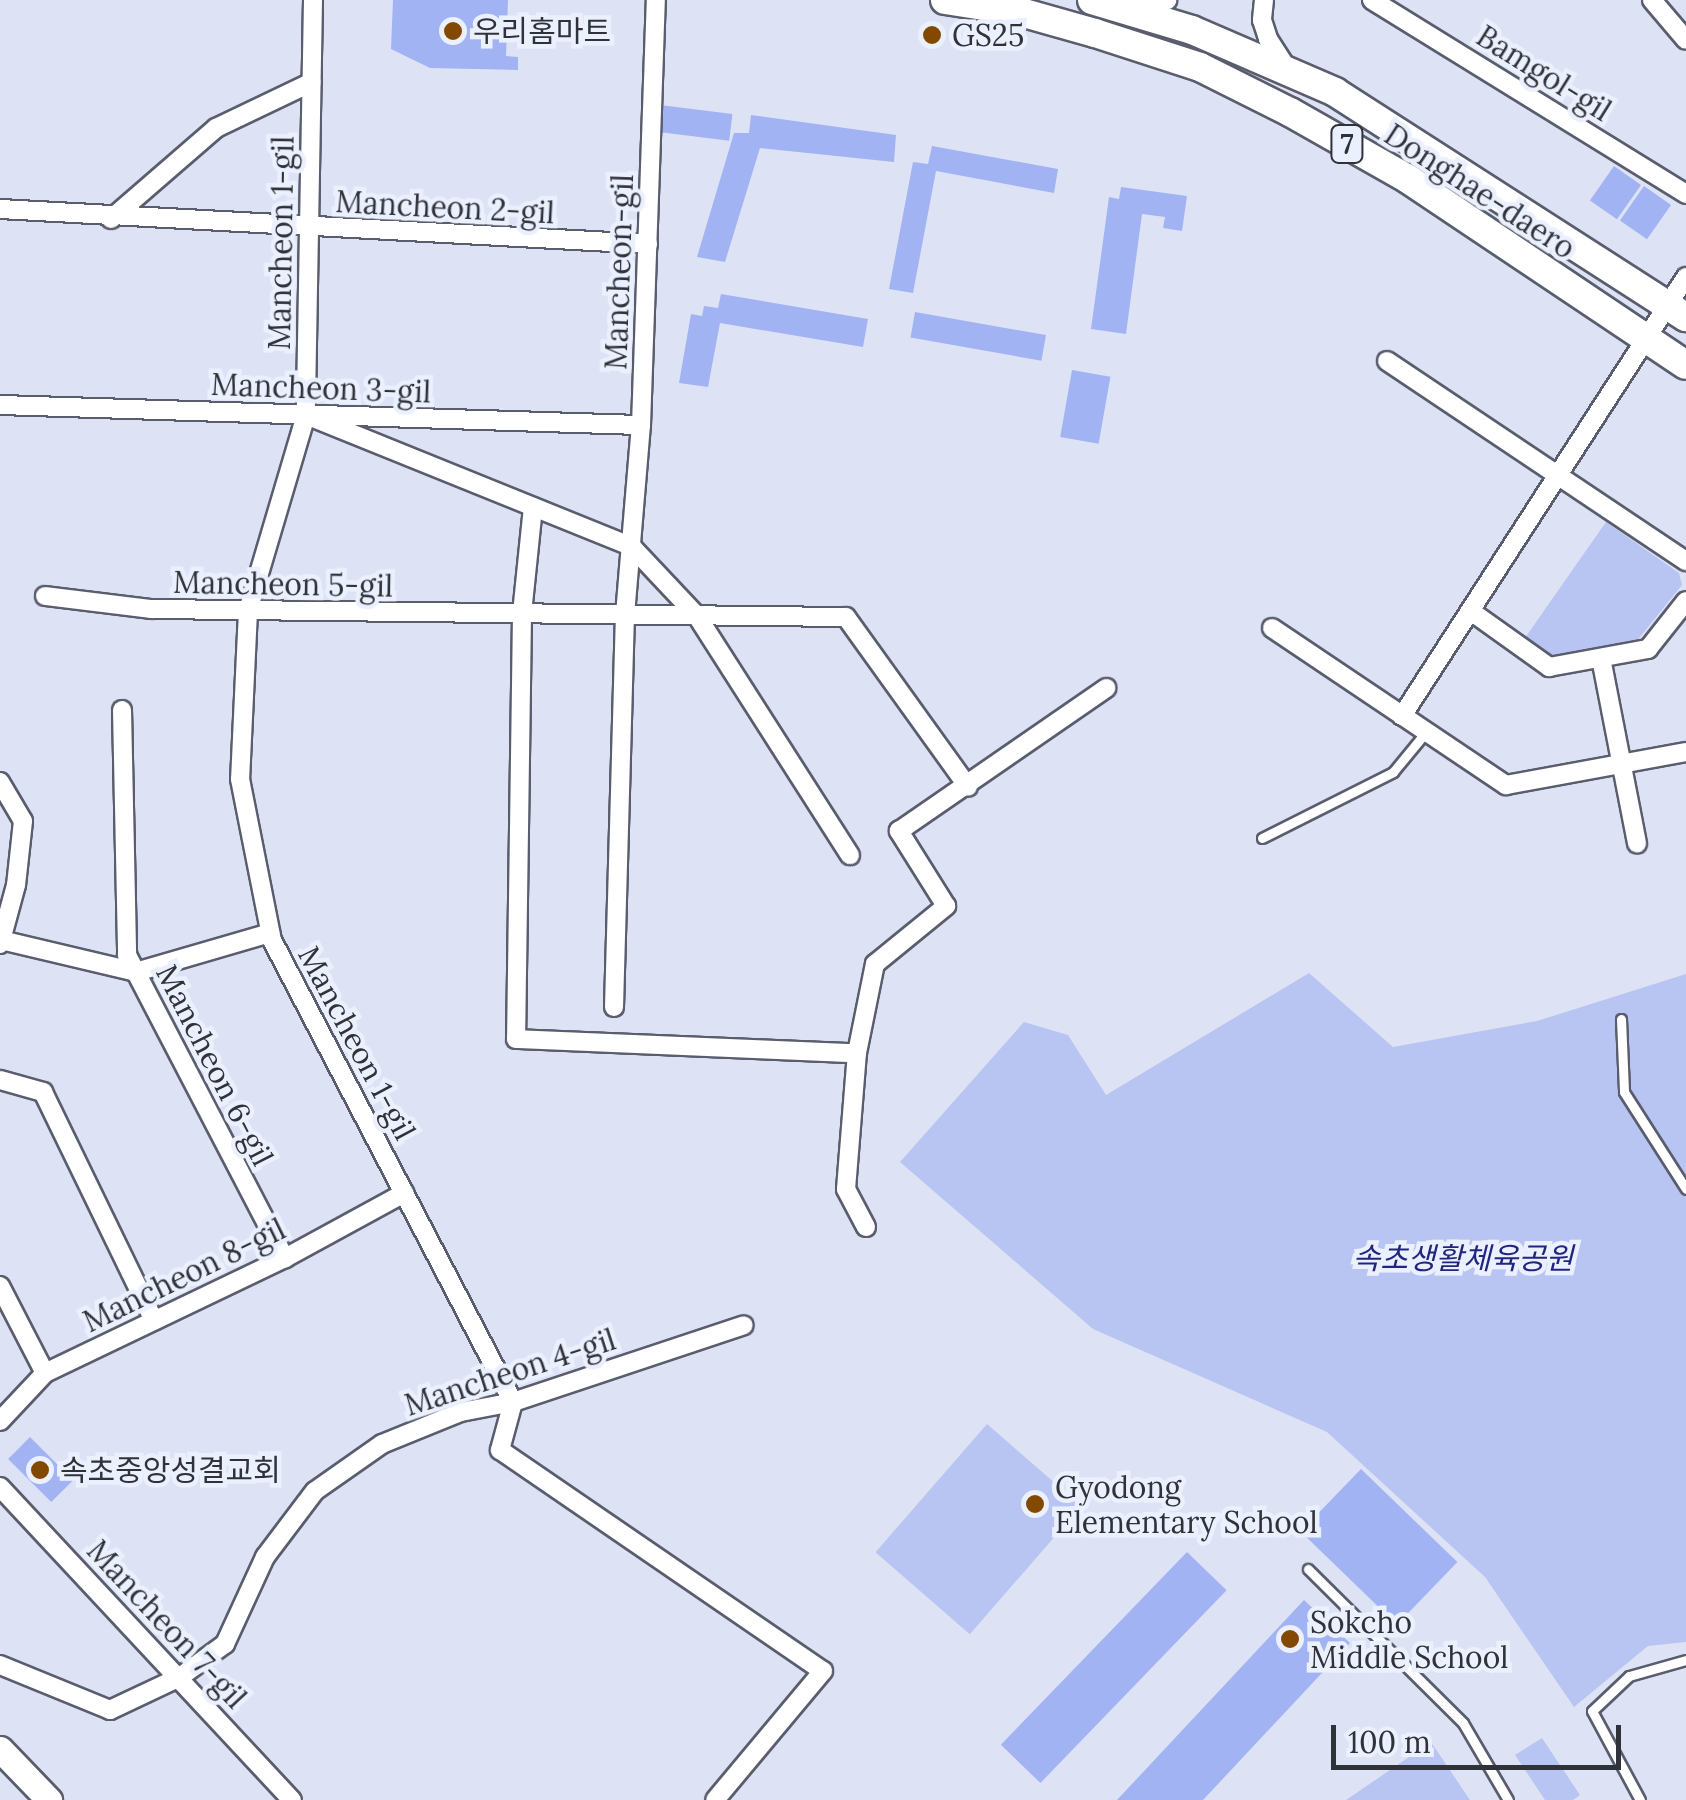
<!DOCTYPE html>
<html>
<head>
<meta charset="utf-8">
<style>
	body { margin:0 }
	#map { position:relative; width:1686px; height:1800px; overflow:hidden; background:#dde3f5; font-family:Lora,"Noto Sans KR",serif }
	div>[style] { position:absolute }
	.green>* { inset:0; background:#b8c5f2; transform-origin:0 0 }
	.building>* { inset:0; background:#a2b3f3; transform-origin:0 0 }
	.roads { filter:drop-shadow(2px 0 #595d6d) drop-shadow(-2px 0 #595d6d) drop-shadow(0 2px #595d6d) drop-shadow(0 -2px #595d6d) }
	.lane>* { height:9px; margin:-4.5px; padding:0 4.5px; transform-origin:4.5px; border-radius:4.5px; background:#fff }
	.street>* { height:18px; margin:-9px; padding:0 9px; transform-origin:9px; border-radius:9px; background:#fff }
	.secondary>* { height:25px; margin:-12.5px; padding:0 12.5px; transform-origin:12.5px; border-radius:12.5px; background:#fff }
	.primary>* { height:28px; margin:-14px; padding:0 14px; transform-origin:14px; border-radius:14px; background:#fff }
	.dots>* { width:28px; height:28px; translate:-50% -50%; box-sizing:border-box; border:5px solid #ebf0ff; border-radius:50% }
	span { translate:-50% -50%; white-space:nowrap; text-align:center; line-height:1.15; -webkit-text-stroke:9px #ebf0ff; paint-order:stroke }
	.shield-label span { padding:2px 8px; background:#ebf0ff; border:2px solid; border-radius:8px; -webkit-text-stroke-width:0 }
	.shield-label { font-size:28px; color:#303239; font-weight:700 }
	.poi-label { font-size:30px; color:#303239 }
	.left { translate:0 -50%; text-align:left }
	.street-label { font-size:30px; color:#303239 }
	.park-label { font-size:30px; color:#20257f; font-style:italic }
	.scale { position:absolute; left:1331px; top:1725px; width:290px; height:45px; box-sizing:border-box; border:5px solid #303239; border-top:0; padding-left:12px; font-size:30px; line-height:35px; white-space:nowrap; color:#303239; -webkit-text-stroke:8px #ebf0ff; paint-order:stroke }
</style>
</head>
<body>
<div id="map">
	<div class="green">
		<div style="clip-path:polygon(1606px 522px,1679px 573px,1682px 585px,1636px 642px,1549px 657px,1522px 642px)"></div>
		<div style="clip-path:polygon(1309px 973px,1393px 1047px,1537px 1021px,1686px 974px,1686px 1642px,1648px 1646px,1574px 1707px,1485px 1577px,1327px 1432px,1093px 1329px,900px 1162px,1024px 1022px,1068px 1035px,1106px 1095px)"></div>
		<div style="left:987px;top:1424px;width:125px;height:170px;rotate:41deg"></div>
		<div style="clip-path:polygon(1542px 1738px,1580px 1795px,1573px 1800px,1545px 1800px,1515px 1755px)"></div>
		<div style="clip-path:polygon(1431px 1742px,1470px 1800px,1346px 1800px)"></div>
	</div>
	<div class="building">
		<div style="clip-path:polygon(393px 0,508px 0,506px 56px,518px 57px,518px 70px,430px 68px,391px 49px)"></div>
		<div style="left:660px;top:105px;width:73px;height:27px;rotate:7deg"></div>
		<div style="clip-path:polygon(751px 115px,896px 135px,894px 162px,760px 148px,725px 262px,697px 257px,734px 133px,749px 133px)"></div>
		<div style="clip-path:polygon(932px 146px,1058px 169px,1054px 193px,936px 171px,913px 293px,889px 289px,913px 162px,928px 164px)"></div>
		<div style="left:1614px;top:166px;width:33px;height:42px;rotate:35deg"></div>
		<div style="left:1644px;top:186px;width:33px;height:42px;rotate:35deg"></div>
		<div style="clip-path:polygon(1121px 187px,1187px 196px,1182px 231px,1163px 228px,1165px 217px,1142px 214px,1126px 334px,1091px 329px,1109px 197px,1119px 199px)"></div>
		<div style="clip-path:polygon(721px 294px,868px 319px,863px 347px,720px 323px,708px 387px,679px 383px,691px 314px,702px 316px,704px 306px,718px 308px)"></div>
		<div style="left:915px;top:312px;width:133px;height:26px;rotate:10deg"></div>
		<div style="left:1072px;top:370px;width:39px;height:68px;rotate:10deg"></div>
		<div style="left:30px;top:1437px;width:61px;height:31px;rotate:45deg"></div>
		<div style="left:1361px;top:1469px;width:134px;height:87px;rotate:44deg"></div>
		<div style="left:1187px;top:1552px;width:55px;height:268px;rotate:44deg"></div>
		<div style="clip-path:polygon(1304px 1600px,1350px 1643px,1203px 1800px,1117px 1800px)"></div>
	</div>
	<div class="roads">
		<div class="lane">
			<div style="left:1262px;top:838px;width:147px;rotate:-26.7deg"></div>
			<div style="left:1393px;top:772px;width:52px;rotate:-50.5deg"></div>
			<div style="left:1621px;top:1019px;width:73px;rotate:87.6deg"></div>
			<div style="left:1624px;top:1092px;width:115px;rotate:57.4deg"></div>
			<div style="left:1308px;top:1569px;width:218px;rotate:44.8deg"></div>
			<div style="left:1463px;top:1723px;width:89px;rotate:59.7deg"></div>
			<div style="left:1640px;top:1800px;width:101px;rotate:-118.3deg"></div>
			<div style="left:1592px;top:1711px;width:51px;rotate:-43.4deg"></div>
			<div style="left:1629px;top:1676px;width:59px;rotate:-15.7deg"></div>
		</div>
		<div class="street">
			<div style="left:313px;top:0;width:415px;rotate:91deg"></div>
			<div style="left:306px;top:415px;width:204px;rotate:106.5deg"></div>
			<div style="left:248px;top:611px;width:168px;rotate:92.7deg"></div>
			<div style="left:240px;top:779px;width:164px;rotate:78.8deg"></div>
			<div style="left:272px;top:940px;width:521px;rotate:62.45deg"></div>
			<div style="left:513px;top:1402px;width:50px;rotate:105.2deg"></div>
			<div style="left:500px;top:1450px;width:391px;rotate:34.4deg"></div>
			<div style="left:823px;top:1671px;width:168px;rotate:129.9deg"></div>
			<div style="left:1264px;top:0;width:20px;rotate:96deg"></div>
			<div style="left:1262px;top:20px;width:20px;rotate:72deg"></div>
			<div style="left:1268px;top:39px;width:37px;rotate:57deg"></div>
			<div style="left:1372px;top:0;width:369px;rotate:31.7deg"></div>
			<div style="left:1652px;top:0;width:52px;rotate:49.6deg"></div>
			<div style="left:1128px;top:7px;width:40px;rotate:-10deg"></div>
			<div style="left:0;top:209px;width:649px;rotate:3.09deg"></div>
			<div style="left:111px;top:219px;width:139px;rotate:-40.9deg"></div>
			<div style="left:216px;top:128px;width:106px;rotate:-25.6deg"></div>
			<div style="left:1387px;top:361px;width:360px;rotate:33.8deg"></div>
			<div style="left:0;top:405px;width:641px;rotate:1.79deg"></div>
			<div style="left:306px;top:415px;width:352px;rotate:22deg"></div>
			<div style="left:632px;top:547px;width:95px;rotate:46.7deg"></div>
			<div style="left:697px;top:616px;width:284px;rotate:57.4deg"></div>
			<div style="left:533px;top:507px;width:108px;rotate:95.9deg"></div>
			<div style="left:522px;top:614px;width:425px;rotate:90.8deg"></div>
			<div style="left:516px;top:1039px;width:341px;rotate:2.4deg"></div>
			<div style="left:45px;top:596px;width:107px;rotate:7deg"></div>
			<div style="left:151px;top:609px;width:695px;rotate:0.66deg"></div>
			<div style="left:846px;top:617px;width:209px;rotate:54.3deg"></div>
			<div style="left:1472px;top:612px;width:95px;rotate:35.5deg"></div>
			<div style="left:1549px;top:667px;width:101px;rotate:-10.3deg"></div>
			<div style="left:1648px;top:649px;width:61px;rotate:-51.6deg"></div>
			<div style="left:1272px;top:628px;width:282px;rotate:33.9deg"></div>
			<div style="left:1506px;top:785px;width:183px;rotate:-10.4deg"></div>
			<div style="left:1601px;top:658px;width:189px;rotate:79deg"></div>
			<div style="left:122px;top:710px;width:245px;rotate:88.8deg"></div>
			<div style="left:127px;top:955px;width:342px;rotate:62.5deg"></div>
			<div style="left:1402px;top:716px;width:523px;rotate:-57.1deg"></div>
			<div style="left:0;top:782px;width:45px;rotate:59.5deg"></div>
			<div style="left:23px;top:821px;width:64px;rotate:96.2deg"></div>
			<div style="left:16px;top:885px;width:61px;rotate:105.2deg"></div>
			<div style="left:1px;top:940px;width:139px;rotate:13.3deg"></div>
			<div style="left:136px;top:972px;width:140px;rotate:-16.2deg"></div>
			<div style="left:614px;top:1007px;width:392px;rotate:-88.4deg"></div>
			<div style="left:625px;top:615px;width:191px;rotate:-85.2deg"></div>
			<div style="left:641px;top:425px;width:425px;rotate:-88deg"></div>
			<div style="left:0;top:1080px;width:45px;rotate:15.6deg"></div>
			<div style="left:43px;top:1092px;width:254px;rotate:64.1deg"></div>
			<div style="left:866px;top:1227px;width:43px;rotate:-117.8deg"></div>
			<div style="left:846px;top:1189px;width:136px;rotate:-85.4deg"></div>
			<div style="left:857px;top:1053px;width:91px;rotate:-78.6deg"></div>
			<div style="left:875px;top:964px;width:92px;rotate:-39.2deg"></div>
			<div style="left:946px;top:906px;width:89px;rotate:-122.1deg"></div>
			<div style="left:899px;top:831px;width:252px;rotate:-34.6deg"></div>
			<div style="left:0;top:1286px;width:98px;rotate:62.7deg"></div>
			<div style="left:0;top:1421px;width:66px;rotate:-46.8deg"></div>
			<div style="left:45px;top:1373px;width:266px;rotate:-25.6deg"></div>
			<div style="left:285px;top:1258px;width:136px;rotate:-28.6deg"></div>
			<div style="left:0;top:1487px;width:428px;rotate:47deg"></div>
			<div style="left:0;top:1665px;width:119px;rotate:22.2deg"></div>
			<div style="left:110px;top:1710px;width:77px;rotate:-25.2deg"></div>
			<div style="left:180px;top:1677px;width:56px;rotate:-36.3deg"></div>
			<div style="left:225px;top:1644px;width:96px;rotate:-65.3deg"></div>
			<div style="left:265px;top:1557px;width:83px;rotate:-52.9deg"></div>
			<div style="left:315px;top:1491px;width:82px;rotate:-35deg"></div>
			<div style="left:382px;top:1444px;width:85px;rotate:-22.1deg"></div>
			<div style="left:461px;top:1412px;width:53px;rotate:-10.9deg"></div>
			<div style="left:513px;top:1402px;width:243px;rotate:-18.4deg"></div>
		</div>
		<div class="secondary">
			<div style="left:0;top:1749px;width:71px;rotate:46.1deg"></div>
		</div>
		<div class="primary">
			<div style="left:945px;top:0;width:73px;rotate:8.7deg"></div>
			<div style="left:1017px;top:11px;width:81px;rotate:15.8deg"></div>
			<div style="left:1095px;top:33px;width:110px;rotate:17.9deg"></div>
			<div style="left:1200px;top:67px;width:101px;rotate:26.6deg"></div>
			<div style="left:1290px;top:112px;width:136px;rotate:29.6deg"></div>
			<div style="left:1408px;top:179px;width:334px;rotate:33.8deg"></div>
			<div style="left:1092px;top:0;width:104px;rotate:16.7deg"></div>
			<div style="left:1192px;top:30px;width:156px;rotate:23.4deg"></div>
			<div style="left:1335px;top:92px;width:417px;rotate:32.7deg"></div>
		</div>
	</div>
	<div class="dots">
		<div style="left:453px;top:31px;background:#834900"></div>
		<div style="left:932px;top:35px;background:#834900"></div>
		<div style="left:40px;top:1470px;background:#834900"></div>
		<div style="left:1035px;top:1504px;background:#834900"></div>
		<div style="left:1290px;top:1639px;background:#834900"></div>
	</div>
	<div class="shield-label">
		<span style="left:1347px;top:144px">7</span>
	</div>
	<div class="poi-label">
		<span class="left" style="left:473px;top:31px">우리홈마트</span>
		<span class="left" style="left:952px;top:35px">GS25</span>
		<span class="left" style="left:60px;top:1470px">속초중앙성결교회</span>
		<span class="left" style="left:1055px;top:1504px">Gyodong<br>Elementary School</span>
		<span class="left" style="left:1310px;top:1639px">Sokcho<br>Middle School</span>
	</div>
	<div class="street-label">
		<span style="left:1544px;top:73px;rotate:32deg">Bamgol-gil</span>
		<span style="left:1480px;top:191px;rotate:33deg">Donghae-daero</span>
		<span style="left:445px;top:207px;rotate:3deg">Mancheon 2-gil</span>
		<span style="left:281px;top:243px;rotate:-89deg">Mancheon 1-gil</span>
		<span style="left:619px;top:272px;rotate:-88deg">Mancheon-gil</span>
		<span style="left:321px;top:388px;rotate:2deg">Mancheon 3-gil</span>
		<span style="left:283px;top:584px;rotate:1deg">Mancheon 5-gil</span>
		<span style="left:357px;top:1043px;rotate:62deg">Mancheon 1-gil</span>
		<span style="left:215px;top:1065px;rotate:63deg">Mancheon 6-gil</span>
		<span style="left:184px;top:1275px;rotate:-26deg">Mancheon 8-gil</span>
		<span style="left:510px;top:1372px;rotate:-18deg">Mancheon 4-gil</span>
		<span style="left:167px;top:1624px;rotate:47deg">Mancheon 7-gil</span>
	</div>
	<div class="park-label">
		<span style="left:1463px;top:1258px">속초생활체육공원</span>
	</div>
	<div class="scale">100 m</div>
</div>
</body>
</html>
